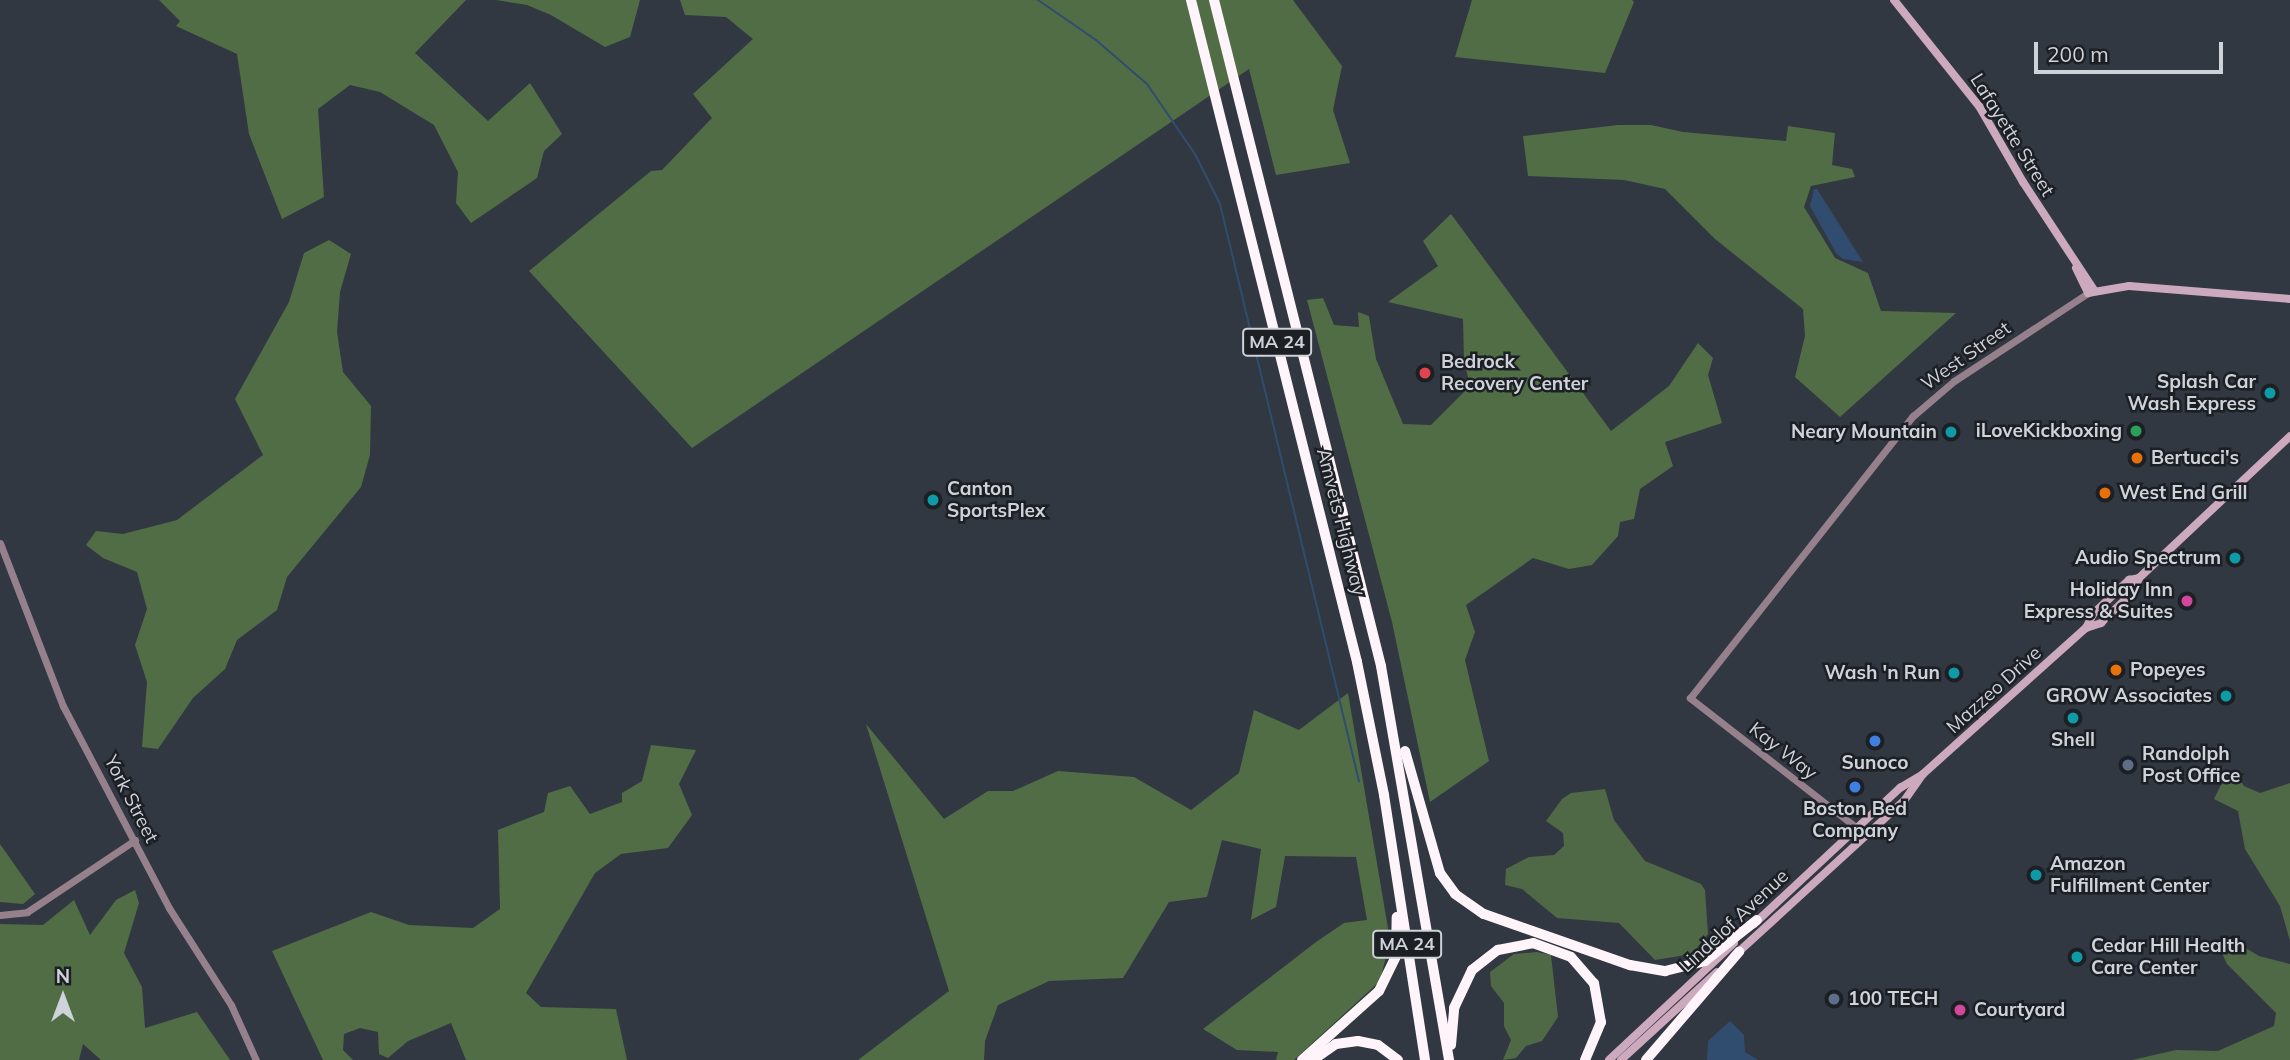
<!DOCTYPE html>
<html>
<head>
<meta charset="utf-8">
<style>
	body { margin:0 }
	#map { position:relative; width:2290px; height:1060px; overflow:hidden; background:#313842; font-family:Mulish,sans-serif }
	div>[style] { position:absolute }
	.green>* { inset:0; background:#4f6845 }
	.forest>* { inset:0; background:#516d46 }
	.water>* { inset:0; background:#304d70 }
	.stream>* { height:2px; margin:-1px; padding:0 1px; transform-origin:1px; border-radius:1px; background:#304d70 }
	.tertiary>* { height:7px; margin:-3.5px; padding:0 3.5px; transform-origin:3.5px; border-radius:3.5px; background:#96808c }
	.secondary>* { height:8px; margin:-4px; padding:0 4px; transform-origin:4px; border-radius:4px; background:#cca9bc }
	.motorway>* { height:10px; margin:-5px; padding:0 5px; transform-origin:5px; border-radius:5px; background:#fff4f9 }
	.dots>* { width:19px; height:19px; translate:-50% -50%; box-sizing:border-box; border:4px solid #1c1f24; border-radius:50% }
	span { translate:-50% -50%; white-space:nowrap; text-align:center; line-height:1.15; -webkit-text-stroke:5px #1c1f24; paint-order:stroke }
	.shield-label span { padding:2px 5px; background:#1c1f24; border:2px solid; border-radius:5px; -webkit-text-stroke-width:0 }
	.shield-label { font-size:18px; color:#ced2d9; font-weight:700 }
	.street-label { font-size:19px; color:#ced2d9 }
	.poi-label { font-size:19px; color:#ced2d9; font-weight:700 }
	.left { translate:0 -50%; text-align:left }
	.right { translate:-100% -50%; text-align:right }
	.north { position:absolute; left:28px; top:962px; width:70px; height:70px; -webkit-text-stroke:5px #1c1f24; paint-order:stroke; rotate:0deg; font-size:19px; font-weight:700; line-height:28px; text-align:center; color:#ced2d9 }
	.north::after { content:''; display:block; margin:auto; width:24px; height:32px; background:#ced2d9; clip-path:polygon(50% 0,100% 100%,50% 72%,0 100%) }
	.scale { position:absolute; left:2034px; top:42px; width:189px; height:32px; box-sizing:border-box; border:4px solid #ced2d9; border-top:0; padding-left:9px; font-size:21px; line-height:24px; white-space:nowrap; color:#ced2d9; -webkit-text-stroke:5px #1c1f24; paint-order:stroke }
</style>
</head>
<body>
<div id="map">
	<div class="green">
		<div style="clip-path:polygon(2228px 771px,2234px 771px,2244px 786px,2260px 793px,2290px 783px,2290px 941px,2280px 906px,2245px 849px,2238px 811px,2214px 799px)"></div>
		<div style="clip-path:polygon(1605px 789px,1614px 820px,1645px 861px,1701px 884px,1705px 890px,1708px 934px,1692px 954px,1655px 960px,1619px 923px,1557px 918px,1522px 889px,1505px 885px,1506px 869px,1529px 857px,1554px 855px,1564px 846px,1563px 833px,1546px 821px,1562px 799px,1571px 793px)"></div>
		<div style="clip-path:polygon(2221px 941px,2234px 941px,2259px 956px,2290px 964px,2290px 1060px,2132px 1060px,2176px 1050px,2218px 1051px,2274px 1026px,2276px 1013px,2227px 964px,2218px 945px)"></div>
		<div style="clip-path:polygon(1537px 952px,1551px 955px,1558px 1017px,1542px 1041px,1526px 1046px,1516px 1058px,1503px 1060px,1511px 1040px,1504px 1026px,1504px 1003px,1491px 986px,1490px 972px,1514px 954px)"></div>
	</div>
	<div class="forest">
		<div style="clip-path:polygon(159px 0,466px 0,415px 53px,488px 121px,530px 83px,562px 134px,544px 151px,537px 178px,471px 223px,456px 203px,458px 172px,434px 125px,380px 92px,350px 85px,318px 109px,324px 197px,282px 219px,249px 134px,237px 54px,176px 26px,180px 21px)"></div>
		<div style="clip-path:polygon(496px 0,640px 0,630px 37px,605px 47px,551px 15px,527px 5px)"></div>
		<div style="clip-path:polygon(680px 0,1293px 0,1342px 66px,1333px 110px,1350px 163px,1276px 175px,1249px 69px,692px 448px,529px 271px,651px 171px,662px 170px,712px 118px,693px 94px,753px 39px,726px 17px,685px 15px)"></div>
		<div style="clip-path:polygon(1472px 0,1632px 0,1634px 2px,1605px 73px,1455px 57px)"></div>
		<div style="clip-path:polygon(1618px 125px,1651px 125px,1683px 132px,1786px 141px,1788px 126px,1835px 133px,1832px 165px,1852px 169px,1855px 177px,1811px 186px,1804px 207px,1835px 258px,1868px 273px,1881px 311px,1956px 313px,1840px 417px,1795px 377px,1805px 336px,1803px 309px,1715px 239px,1665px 189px,1624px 180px,1528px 176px,1523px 136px)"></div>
		<div style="clip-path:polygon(1451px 214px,1611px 431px,1669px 386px,1698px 343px,1713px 358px,1708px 375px,1722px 423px,1665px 442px,1673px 466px,1640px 489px,1634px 519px,1620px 522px,1618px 536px,1592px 565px,1569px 569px,1533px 558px,1466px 605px,1475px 632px,1465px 660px,1489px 761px,1430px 802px,1392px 622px,1307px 300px,1323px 298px,1334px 325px,1359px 327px,1358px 312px,1369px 316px,1376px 359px,1403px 424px,1431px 425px,1470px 386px,1464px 360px,1463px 319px,1388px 302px,1438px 266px,1423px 241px)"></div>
		<div style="clip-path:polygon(329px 240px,351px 254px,340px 292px,337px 332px,343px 372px,371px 406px,370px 455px,361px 487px,287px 577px,277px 610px,237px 640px,225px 669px,193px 698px,158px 749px,142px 747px,147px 682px,135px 645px,147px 609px,137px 572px,103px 558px,86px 545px,96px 531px,123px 534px,177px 520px,263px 455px,235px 399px,289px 302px,304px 253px)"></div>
		<div style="clip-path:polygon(1348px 693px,1390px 940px,1380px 981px,1294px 1060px,1276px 1060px,1278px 1052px,1237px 1050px,1203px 1029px,1316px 942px,1344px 923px,1367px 920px,1356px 857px,1285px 856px,1276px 907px,1251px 920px,1261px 849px,1222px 840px,1207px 897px,1169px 902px,1123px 978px,1049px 981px,998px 1005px,985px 1041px,984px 1060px,858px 1060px,949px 991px,866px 724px,944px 819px,988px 791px,1013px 791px,1058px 771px,1134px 777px,1191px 810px,1239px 773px,1254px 710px,1299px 730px)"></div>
		<div style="clip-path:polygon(651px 745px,696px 750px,679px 784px,692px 815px,668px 848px,621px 854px,595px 873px,526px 993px,541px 1007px,616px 1009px,627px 1060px,466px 1060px,451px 1023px,408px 1041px,388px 1058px,379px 1054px,378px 1032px,360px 1028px,344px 1034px,343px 1050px,353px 1060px,323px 1060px,272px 951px,371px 912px,409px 925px,473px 928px,500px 909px,498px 830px,544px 812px,548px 793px,570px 786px,590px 814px,622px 802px,622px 793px,642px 781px)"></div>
		<div style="clip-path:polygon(0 844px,35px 894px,23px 904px,0 902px)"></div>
		<div style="clip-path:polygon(135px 890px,139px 903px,124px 953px,142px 987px,145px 1028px,197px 1012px,230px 1060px,101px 1060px,83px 1044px,79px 1060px,0 1060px,0 924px,43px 925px,74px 900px,90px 935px,116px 900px)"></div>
	</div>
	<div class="water">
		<div style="clip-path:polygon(1814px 189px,1817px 189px,1863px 262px,1843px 259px,1836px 253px,1810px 206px)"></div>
		<div style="clip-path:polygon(1730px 1021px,1744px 1035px,1745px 1052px,1758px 1060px,1707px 1060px,1708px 1041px)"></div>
	</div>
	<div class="stream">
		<div style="left:1038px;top:0;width:70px;rotate:34.6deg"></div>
		<div style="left:1096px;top:40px;width:67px;rotate:40.8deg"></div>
		<div style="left:1147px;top:84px;width:85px;rotate:55.6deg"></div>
		<div style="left:1195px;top:154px;width:56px;rotate:63.4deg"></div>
		<div style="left:1220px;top:204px;width:594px;rotate:76.46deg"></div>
	</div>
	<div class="tertiary">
		<div style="left:0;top:543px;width:175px;rotate:68.9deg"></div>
		<div style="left:63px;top:706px;width:228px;rotate:62.3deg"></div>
		<div style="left:169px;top:908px;width:115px;rotate:57.4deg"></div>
		<div style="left:231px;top:1005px;width:60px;rotate:65.6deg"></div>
		<div style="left:1857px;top:828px;width:212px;rotate:-142.1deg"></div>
		<div style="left:1690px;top:698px;width:360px;rotate:-51.7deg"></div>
		<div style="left:1913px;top:416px;width:54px;rotate:-40.5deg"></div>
		<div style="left:1954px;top:381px;width:160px;rotate:-33.3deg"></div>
		<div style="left:0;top:915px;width:27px;rotate:-6deg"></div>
		<div style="left:27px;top:912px;width:130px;rotate:-33.7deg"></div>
	</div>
	<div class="secondary">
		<div style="left:1894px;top:0;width:136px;rotate:51.3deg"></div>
		<div style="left:1979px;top:106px;width:88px;rotate:59.9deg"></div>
		<div style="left:2023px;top:182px;width:129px;rotate:56.7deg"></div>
		<div style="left:2076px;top:268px;width:28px;rotate:64deg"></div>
		<div style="left:2088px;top:293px;width:42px;rotate:-9.7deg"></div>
		<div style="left:2129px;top:286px;width:162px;rotate:4.6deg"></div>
		<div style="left:2086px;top:628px;width:16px;rotate:-63deg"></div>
		<div style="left:2093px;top:614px;width:50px;rotate:-43.4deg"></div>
		<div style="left:2129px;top:580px;width:10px;rotate:-11deg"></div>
		<div style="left:1754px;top:924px;width:200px;rotate:-43deg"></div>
		<div style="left:1900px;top:788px;width:27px;rotate:-31deg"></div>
		<div style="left:1923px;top:774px;width:219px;rotate:-41.9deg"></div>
		<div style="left:2086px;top:628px;width:16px;rotate:-18deg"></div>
		<div style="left:2101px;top:623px;width:46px;rotate:-44.1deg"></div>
		<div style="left:2134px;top:591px;width:14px;rotate:-69deg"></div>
		<div style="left:2139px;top:578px;width:207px;rotate:-43.2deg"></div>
		<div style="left:1734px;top:956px;width:230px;rotate:-42.4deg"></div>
		<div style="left:1904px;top:801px;width:33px;rotate:-55deg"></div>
		<div style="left:1609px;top:1060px;width:171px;rotate:-43.1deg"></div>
		<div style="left:1621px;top:1060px;width:130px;rotate:-42.5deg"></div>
	</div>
	<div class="motorway">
		<div style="left:1191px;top:0;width:682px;rotate:75.92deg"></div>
		<div style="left:1357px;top:662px;width:136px;rotate:78.5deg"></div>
		<div style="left:1384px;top:795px;width:268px;rotate:81.2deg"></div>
		<div style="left:1214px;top:0;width:687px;rotate:75.92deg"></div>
		<div style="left:1381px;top:666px;width:400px;rotate:80.2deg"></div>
		<div style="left:1405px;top:751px;width:127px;rotate:74deg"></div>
		<div style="left:1440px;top:873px;width:26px;rotate:54deg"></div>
		<div style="left:1455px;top:894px;width:35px;rotate:35deg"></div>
		<div style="left:1484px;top:914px;width:155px;rotate:19.3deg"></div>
		<div style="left:1630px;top:965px;width:36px;rotate:10deg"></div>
		<div style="left:1665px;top:971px;width:41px;rotate:-14deg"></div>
		<div style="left:1705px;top:961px;width:66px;rotate:-38.3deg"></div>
		<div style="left:1451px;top:1045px;width:37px;rotate:-85deg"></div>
		<div style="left:1454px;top:1008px;width:42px;rotate:-64.7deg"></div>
		<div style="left:1472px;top:970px;width:33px;rotate:-38deg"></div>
		<div style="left:1498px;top:950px;width:36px;rotate:-11deg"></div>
		<div style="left:1533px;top:943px;width:40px;rotate:20.2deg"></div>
		<div style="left:1571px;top:957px;width:35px;rotate:49deg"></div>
		<div style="left:1594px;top:983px;width:40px;rotate:80deg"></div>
		<div style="left:1601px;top:1022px;width:41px;rotate:112.8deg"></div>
		<div style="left:1302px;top:1060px;width:103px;rotate:-41.9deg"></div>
		<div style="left:1379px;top:991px;width:39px;rotate:-64deg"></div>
		<div style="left:1396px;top:956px;width:39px;rotate:-89deg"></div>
		<div style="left:1313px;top:1060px;width:28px;rotate:-35deg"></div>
		<div style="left:1336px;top:1044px;width:22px;rotate:-8deg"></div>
		<div style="left:1358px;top:1041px;width:20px;rotate:11deg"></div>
		<div style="left:1378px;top:1045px;width:25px;rotate:37deg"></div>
		<div style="left:1646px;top:1060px;width:143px;rotate:-49.3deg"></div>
	</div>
	<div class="dots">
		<div style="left:1425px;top:373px;background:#e0444e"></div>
		<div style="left:2270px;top:393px;background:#0f9aa8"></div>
		<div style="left:2136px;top:431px;background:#2e9e5b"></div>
		<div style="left:1951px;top:432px;background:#0f9aa8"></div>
		<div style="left:2137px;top:458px;background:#e8710a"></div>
		<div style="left:2105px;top:493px;background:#e8710a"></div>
		<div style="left:933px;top:500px;background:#0f9aa8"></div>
		<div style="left:2235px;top:558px;background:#0f9aa8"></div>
		<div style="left:2187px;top:601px;background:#d1479c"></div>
		<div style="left:2116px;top:670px;background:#e8710a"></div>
		<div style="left:1954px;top:673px;background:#0f9aa8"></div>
		<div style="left:2226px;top:696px;background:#0f9aa8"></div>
		<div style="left:2073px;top:718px;background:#0f9aa8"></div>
		<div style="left:1875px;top:741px;background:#3f7fe0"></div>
		<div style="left:2128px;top:765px;background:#5c6f8a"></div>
		<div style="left:1855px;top:787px;background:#3f7fe0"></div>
		<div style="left:2036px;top:875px;background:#0f9aa8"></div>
		<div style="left:2077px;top:957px;background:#0f9aa8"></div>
		<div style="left:1834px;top:999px;background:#5c6f8a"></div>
		<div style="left:1960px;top:1010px;background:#d1479c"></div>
	</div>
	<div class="shield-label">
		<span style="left:1277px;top:342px">MA 24</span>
		<span style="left:1407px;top:944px">MA 24</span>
	</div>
	<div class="street-label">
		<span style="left:2012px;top:135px;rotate:58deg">Lafayette Street</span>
		<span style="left:1966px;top:356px;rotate:-35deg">West Street</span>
		<span style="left:1341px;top:522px;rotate:76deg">Amvets Highway</span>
		<span style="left:1994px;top:690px;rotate:-42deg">Mazzeo Drive</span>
		<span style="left:1783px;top:751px;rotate:38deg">Kay Way</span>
		<span style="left:131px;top:799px;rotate:63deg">York Street</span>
		<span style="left:1734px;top:921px;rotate:-43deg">Lindelof Avenue</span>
	</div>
	<div class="poi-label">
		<span class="left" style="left:1441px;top:373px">Bedrock<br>Recovery Center</span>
		<span class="right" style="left:2256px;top:393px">Splash Car<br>Wash Express</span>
		<span class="right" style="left:2122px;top:431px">iLoveKickboxing</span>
		<span class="right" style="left:1937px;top:432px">Neary Mountain</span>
		<span class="left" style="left:2151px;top:458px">Bertucci's</span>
		<span class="left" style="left:947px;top:500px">Canton<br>SportsPlex</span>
		<span class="left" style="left:2119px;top:493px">West End Grill</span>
		<span class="right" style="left:2221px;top:558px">Audio Spectrum</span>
		<span class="right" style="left:2173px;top:601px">Holiday Inn<br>Express &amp; Suites</span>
		<span class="left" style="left:2130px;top:670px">Popeyes</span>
		<span class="right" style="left:1940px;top:673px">Wash 'n Run</span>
		<span class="right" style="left:2212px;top:696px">GROW Associates</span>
		<span style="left:2073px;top:740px">Shell</span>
		<span class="left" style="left:2142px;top:765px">Randolph<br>Post Office</span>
		<span style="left:1875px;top:763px">Sunoco</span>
		<span style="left:1855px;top:820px">Boston Bed<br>Company</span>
		<span class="left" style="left:2050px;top:875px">Amazon<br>Fulfillment Center</span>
		<span class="left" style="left:2091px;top:957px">Cedar Hill Health<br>Care Center</span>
		<span class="left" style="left:1848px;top:999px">100 TECH</span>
		<span class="left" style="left:1974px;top:1010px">Courtyard</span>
	</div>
	<div class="north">N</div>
	<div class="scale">200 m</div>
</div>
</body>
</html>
